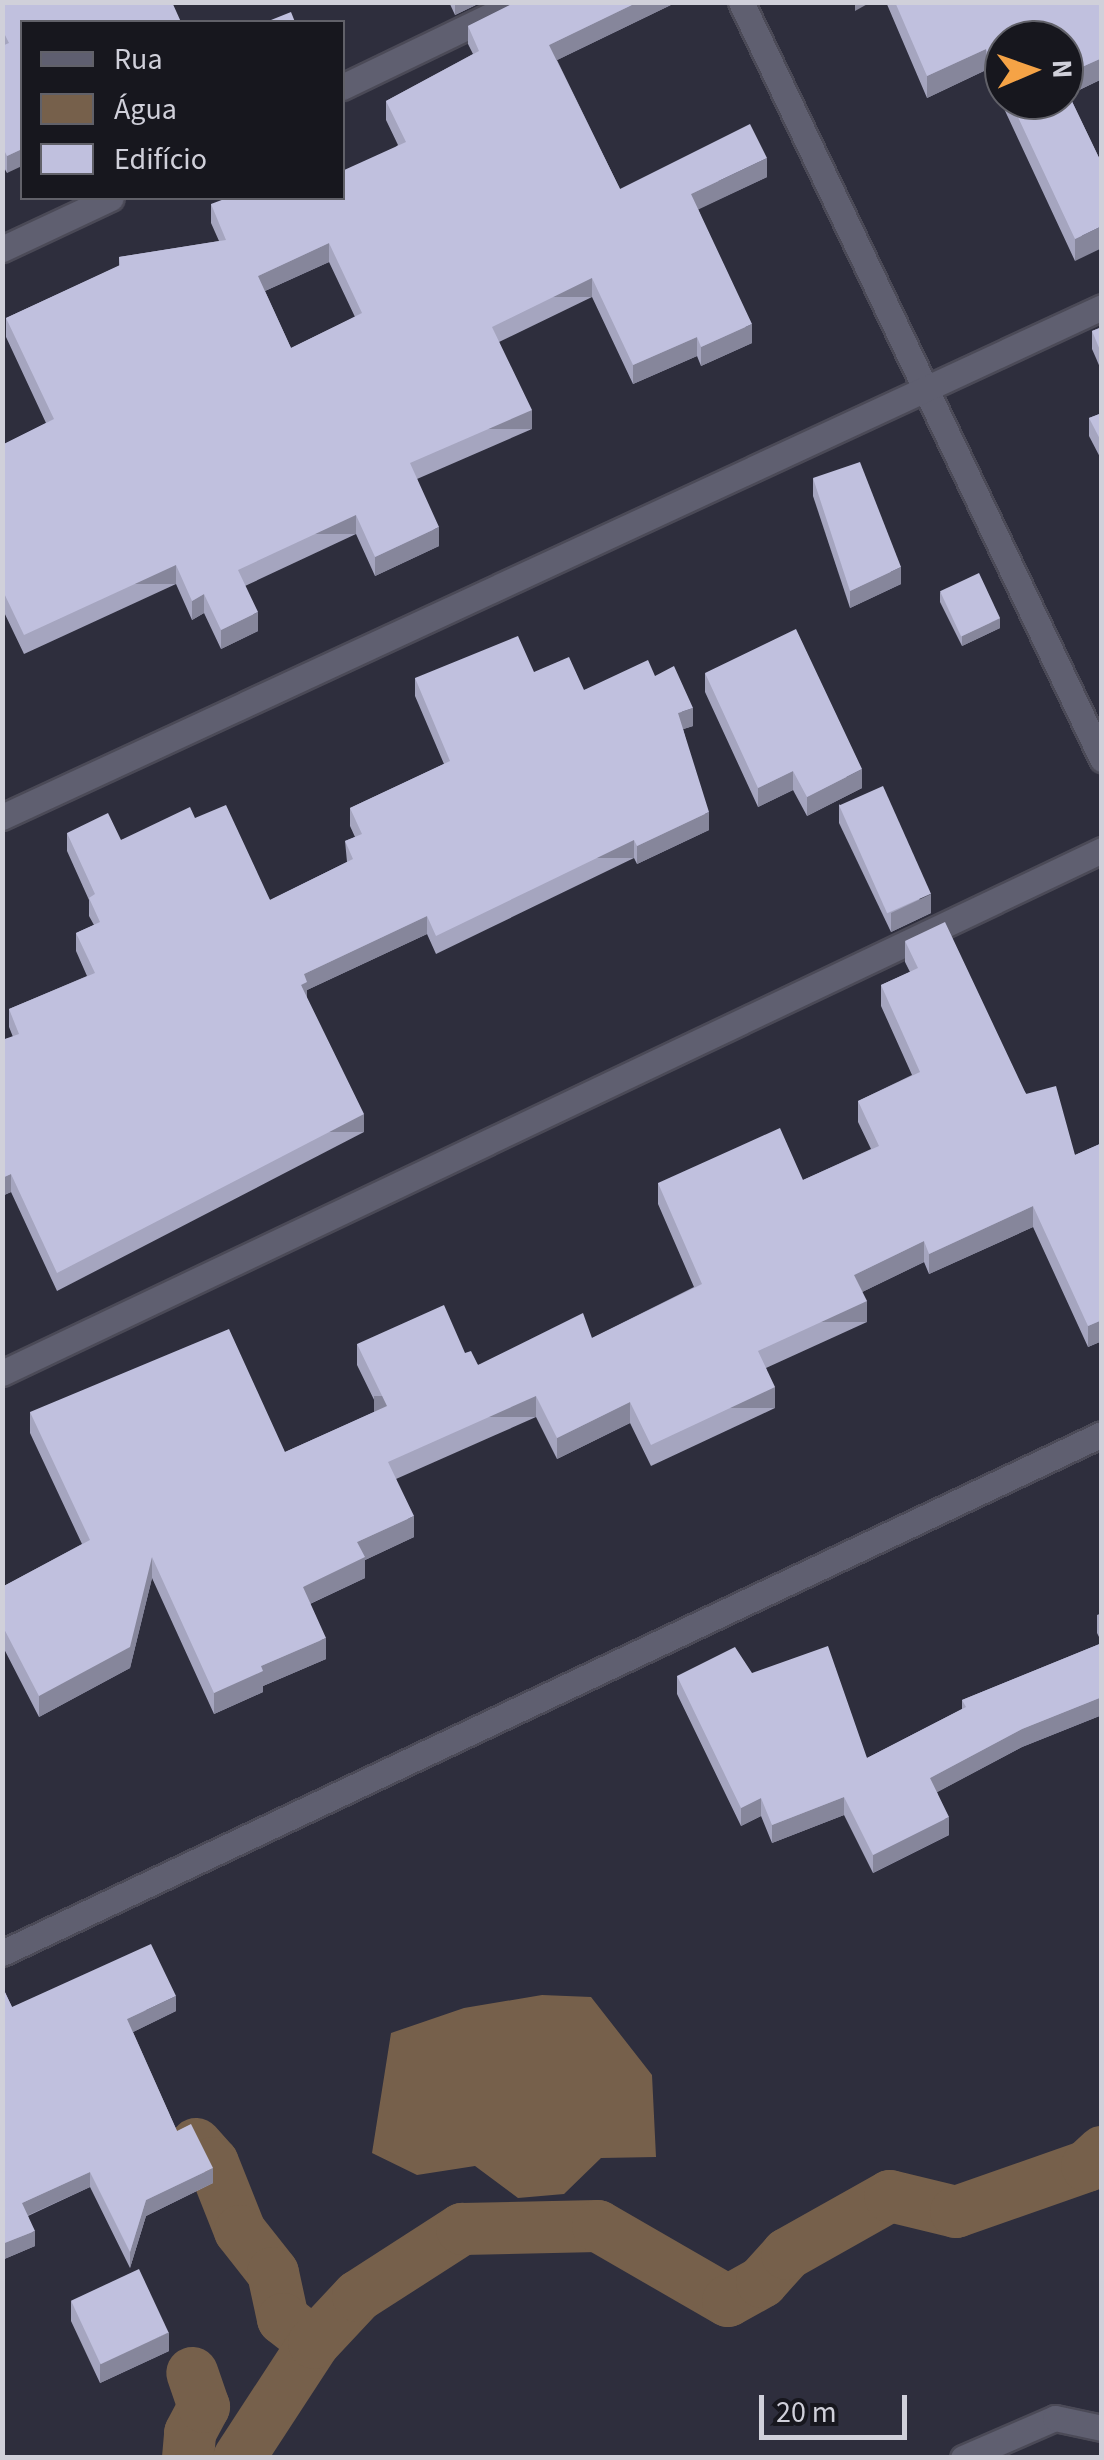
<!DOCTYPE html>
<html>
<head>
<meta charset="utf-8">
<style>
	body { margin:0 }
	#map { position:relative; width:1104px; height:2460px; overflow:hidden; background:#2e2e3d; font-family:"Source Sans 3",sans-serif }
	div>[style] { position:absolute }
	.water>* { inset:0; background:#76604b }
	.canal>* { height:52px; margin:-26px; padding:0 26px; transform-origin:26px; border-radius:26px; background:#76604b }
	.roads { filter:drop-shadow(2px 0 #4b4a57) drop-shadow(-2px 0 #4b4a57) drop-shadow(0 2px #4b4a57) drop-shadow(0 -2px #4b4a57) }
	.street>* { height:25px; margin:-12.5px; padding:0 12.5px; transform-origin:12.5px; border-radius:12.5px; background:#5f5f70 }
	.wall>* { inset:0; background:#a5a5bf }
	.shaded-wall>* { inset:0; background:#86869b; transform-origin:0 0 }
	.building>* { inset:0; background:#c0c0de; transform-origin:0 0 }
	span { translate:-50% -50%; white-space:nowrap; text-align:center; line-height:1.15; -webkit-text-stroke:10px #17171e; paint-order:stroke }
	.frame { position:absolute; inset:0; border:5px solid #d0d0da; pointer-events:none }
	.legend { position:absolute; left:20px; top:20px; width:325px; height:180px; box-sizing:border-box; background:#17171e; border:2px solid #616169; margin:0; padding:12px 18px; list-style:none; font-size:30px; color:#d0d0da }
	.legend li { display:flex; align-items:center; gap:20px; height:50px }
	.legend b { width:50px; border:2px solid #616169 }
	.north { position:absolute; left:984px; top:20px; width:100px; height:100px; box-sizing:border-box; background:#17171e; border:2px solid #616169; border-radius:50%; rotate:88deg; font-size:28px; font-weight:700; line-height:40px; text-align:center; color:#d0d0da }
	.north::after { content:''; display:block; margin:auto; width:35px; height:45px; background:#f5a346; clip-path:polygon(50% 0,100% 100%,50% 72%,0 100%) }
	.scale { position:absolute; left:759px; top:2395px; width:148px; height:45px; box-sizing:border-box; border:5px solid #d0d0da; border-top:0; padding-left:12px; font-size:30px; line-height:35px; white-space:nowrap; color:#d0d0da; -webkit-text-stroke:8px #17171e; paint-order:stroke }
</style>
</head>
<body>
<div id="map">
	<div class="water">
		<div style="clip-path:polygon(542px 1995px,591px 1997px,652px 2075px,656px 2157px,601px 2158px,564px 2194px,518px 2198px,475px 2166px,417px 2175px,372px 2153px,391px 2033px,464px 2008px)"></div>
	</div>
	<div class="canal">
		<div style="left:196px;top:2144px;width:25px;rotate:48deg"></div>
		<div style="left:213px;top:2163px;width:73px;rotate:68.3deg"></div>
		<div style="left:240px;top:2231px;width:53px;rotate:51.8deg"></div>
		<div style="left:273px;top:2273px;width:47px;rotate:77.7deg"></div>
		<div style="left:283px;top:2319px;width:39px;rotate:38deg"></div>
		<div style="left:188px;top:2458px;width:25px;rotate:-85deg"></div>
		<div style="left:190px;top:2433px;width:30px;rotate:-62deg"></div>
		<div style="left:204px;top:2407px;width:36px;rotate:-109deg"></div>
		<div style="left:239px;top:2458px;width:137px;rotate:-56.9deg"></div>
		<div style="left:314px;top:2343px;width:64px;rotate:-46.9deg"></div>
		<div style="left:358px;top:2296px;width:124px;rotate:-32.8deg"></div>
		<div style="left:462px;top:2229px;width:136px;rotate:-1.3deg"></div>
		<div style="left:598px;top:2226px;width:150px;rotate:30deg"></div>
		<div style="left:728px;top:2301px;width:39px;rotate:-29deg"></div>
		<div style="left:762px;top:2282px;width:38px;rotate:-48deg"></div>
		<div style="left:787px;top:2254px;width:118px;rotate:-29.4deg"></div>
		<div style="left:890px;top:2196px;width:68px;rotate:13.6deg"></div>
		<div style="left:956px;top:2212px;width:139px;rotate:-19.3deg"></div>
		<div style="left:1087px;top:2166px;width:21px;rotate:-43deg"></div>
	</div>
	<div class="roads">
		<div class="street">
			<div style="left:741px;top:2px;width:839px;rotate:64.5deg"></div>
			<div style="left:342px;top:87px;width:196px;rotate:-25.7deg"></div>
			<div style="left:2px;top:249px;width:120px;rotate:-25.1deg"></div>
			<div style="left:2px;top:817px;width:1212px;rotate:-24.87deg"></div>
			<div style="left:2px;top:1373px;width:1218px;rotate:-25.43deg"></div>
			<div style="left:2px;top:1953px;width:1216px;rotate:-25.26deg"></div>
			<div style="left:963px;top:2458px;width:100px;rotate:-23.5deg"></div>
			<div style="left:1055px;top:2418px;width:48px;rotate:12deg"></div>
		</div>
	</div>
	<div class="wall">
		<div style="clip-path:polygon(2px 2px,172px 2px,7px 173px,2px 164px)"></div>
		<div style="clip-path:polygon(449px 2px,482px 2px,455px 15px)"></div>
		<div style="clip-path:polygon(evenodd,516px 2px,677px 2px,557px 60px,620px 189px,767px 177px,698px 209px,752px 343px,701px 366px,697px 356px,633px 384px,592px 297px,499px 342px,532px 429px,417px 479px,439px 546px,375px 576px,356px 534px,245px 586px,258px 631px,221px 649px,204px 613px,192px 620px,176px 584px,24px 654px,2px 608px,2px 445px,46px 423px,6px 337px,6px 318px,119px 266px,119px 257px,219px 241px,211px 223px,211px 204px,342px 198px,398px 145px,386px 120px,386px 101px,473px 54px,468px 44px,468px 26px,516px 2px,329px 262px,355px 317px,291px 348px,265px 291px,329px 262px)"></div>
		<div style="clip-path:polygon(evenodd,886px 2px,1102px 2px,1102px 79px,1069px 95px,1102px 164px,1075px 261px,986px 70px,927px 98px,886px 2px,1004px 40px,1064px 100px,1004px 100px,1004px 40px)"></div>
		<div style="clip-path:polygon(1102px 327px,1102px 372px,1092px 349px,1092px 331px)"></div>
		<div style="clip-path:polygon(1102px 413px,1102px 461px,1089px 436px,1089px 418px)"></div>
		<div style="clip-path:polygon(813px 478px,901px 584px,850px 608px,813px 496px)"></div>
		<div style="clip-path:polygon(940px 592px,1000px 628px,962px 646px,940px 602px)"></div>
		<div style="clip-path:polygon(534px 672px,584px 690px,655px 676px,693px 726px,683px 729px,709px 830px,637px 864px,634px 858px,436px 954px,427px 934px,307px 990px,307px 999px,364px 1132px,57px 1291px,11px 1192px,2px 1196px,2px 1040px,13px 1037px,9px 1027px,9px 1009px,87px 976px,76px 951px,76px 933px,94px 925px,89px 916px,89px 900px,67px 851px,67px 833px,121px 840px,195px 818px,270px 900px,347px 862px,345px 841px,355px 837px,350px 826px,350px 808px,444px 764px,415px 696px,415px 678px)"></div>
		<div style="clip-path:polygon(705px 673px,862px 788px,807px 816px,793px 790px,758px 807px,705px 692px)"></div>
		<div style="clip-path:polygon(839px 804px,931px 913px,891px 932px,839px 823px)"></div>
		<div style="clip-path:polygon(905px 941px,1075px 1155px,1102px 1143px,1102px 1341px,1088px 1347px,1033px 1227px,929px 1274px,924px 1262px,862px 1292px,867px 1322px,766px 1368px,775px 1408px,651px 1466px,630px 1423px,557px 1459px,536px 1417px,396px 1479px,414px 1537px,365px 1560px,365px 1578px,310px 1604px,326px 1659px,263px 1686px,263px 1692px,214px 1714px,152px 1578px,130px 1668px,39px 1717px,2px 1645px,2px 1587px,82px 1544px,30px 1433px,30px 1412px,285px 1452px,379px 1410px,357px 1365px,357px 1344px,465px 1353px,478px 1365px,592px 1338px,694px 1287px,658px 1204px,658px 1183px,803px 1180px,871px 1149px,858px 1122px,858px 1101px,912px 1075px,881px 1006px,881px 985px,910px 972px,905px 962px)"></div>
		<div style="clip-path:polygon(1102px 1613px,1102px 1643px,1097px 1633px,1097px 1615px)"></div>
		<div style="clip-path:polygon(1102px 1643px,1102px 1715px,1022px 1747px,937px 1792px,949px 1835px,873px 1873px,844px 1815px,772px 1843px,761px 1816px,741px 1826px,677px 1694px,677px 1676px,752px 1673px,867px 1758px,962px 1709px,962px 1700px)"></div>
		<div style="clip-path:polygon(2px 1986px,12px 2007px,176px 2011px,133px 2032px,177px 2131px,213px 2183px,146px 2216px,130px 2268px,90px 2187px,28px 2216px,35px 2246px,2px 2260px)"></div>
		<div style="clip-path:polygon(71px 2301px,169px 2351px,100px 2383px,71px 2321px)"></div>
	</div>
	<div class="shaded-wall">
		<div style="clip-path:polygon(455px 2px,482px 2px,455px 15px)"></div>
		<div style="clip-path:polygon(638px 2px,677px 2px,549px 64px,549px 45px)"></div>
		<div style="clip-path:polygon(855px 2px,871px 2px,855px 11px)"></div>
		<div style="clip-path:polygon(986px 49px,986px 70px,927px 98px,927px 76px)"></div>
		<div style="clip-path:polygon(1102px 58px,1102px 79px,1064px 97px,1064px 75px)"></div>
		<div style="clip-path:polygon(22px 149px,22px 166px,7px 173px,7px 156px)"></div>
		<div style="clip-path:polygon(767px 158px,767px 177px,691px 213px,691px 194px)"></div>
		<div style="clip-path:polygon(1102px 226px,1102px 248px,1075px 261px,1075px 239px)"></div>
		<div style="clip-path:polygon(329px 243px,329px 262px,258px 294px,258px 276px)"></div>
		<div style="left:592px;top:278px;width:19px;height:111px;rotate:90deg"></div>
		<div style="clip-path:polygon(752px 324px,752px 343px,701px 366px,701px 347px)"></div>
		<div style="clip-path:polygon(697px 337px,697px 356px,633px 384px,633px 365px)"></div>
		<div style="left:532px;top:410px;width:19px;height:133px;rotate:90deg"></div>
		<div style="left:356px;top:515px;width:19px;height:130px;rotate:90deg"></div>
		<div style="clip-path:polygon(439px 527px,439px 546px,375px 576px,375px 557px)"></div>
		<div style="left:176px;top:565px;width:19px;height:167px;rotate:90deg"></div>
		<div style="clip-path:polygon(901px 567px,901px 584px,850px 608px,850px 591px)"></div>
		<div style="clip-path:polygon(204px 594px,204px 613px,192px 620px,192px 601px)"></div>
		<div style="clip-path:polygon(258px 612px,258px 631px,221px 649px,221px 630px)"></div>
		<div style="clip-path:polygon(1000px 618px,1000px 628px,962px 646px,962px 636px)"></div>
		<div style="clip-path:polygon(693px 708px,693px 726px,678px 731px,678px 713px)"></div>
		<div style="clip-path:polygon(862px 769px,862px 788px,807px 816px,807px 797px)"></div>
		<div style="clip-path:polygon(793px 771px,793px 790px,758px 807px,758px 788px)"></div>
		<div style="clip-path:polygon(709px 812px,709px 830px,637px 864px,637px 846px)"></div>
		<div style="left:634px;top:840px;width:18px;height:220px;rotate:90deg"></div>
		<div style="clip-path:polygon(931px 894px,931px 913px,891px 932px,891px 913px)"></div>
		<div style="clip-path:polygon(427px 916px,427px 934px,307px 990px,307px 1000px,301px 985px,304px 974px)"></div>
		<div style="left:364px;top:1114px;width:18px;height:346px;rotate:90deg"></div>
		<div style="clip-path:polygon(11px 1174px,11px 1192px,2px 1196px,2px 1178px)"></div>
		<div style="clip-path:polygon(1033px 1206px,1033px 1227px,929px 1274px,929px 1254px)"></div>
		<div style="clip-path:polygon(924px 1241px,924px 1262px,854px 1296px,854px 1275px)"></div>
		<div style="left:867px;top:1301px;width:21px;height:120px;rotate:90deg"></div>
		<div style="clip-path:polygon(1102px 1320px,1102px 1341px,1088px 1347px,1088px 1326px)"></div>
		<div style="left:775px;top:1387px;width:21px;height:137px;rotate:90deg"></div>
		<div style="left:536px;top:1396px;width:21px;height:162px;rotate:90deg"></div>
		<div style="clip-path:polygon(630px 1402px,630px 1423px,557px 1459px,557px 1438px)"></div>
		<div style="clip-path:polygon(414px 1516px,414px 1537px,365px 1560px,365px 1578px,303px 1607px,303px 1587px,357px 1542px)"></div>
		<div style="clip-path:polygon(152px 1557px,152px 1578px,130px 1668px,39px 1717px,39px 1696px)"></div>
		<div style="clip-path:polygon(326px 1638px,326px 1659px,263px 1686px,263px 1692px,214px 1714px,214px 1693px,261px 1666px)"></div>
		<div style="clip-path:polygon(1102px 1697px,1102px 1715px,1022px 1747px,930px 1796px,930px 1778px,1022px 1729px)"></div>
		<div style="clip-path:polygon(844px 1797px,844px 1815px,772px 1843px,772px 1825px)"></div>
		<div style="clip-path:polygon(761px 1798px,761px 1816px,741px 1826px,741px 1808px)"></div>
		<div style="clip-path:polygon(949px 1817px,949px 1835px,873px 1873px,873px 1855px)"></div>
		<div style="clip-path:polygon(176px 1996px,176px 2011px,127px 2035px,127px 2019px)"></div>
		<div style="clip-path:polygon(213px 2168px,213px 2183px,146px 2216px,130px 2268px,130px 2252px,146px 2200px)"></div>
		<div style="clip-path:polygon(90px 2172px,90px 2187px,22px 2218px,22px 2203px)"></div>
		<div style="clip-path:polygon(35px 2231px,35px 2246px,2px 2260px,2px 2244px)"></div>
		<div style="clip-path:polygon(169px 2332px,169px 2351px,100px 2383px,100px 2363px)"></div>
	</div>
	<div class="building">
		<div style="clip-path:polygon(2px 2px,172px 2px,181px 22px,22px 22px,22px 149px,7px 156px,2px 146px,2px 46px,9px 43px,2px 29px)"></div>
		<div style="clip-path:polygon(evenodd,516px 2px,638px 2px,549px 45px,620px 189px,750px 124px,767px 158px,691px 194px,752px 324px,701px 347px,697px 337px,633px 365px,592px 278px,492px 327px,532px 410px,410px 463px,439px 527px,375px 557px,356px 515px,238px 570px,258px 612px,221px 630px,204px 594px,192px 601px,176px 565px,24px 635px,2px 589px,2px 445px,54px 419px,6px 318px,120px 265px,119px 257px,226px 240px,211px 204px,227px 198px,342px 198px,342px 171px,406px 142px,386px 101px,479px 51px,468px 26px,516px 2px,329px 243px,362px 313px,291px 348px,258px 276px,329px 243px)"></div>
		<div style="clip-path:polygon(895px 2px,1102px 2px,1102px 58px,1064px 75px,1064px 40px,1004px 40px,1004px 88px,986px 49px,927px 76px)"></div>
		<div style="clip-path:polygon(291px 12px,295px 22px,266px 22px)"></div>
		<div style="clip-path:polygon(1064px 85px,1102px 164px,1102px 226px,1075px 239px,1010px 100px,1064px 100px)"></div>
		<div style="clip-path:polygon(1102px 327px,1102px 355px,1092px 331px)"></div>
		<div style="clip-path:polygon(1102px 413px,1102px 443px,1089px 418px)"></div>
		<div style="clip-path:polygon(860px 462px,901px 567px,850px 591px,813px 478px)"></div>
		<div style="left:979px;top:573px;width:50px;height:43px;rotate:65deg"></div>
		<div style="clip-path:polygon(796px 629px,862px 769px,807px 797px,793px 771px,758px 788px,705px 673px)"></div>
		<div style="clip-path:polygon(518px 636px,534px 672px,569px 657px,584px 690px,648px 660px,655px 676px,674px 666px,693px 708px,678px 713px,709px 812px,637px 846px,634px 840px,436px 936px,427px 916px,304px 974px,307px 982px,301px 985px,364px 1114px,57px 1273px,11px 1174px,2px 1178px,2px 1040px,19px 1034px,9px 1009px,95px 973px,76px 933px,100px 922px,89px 898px,95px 894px,67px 833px,108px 813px,121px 840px,190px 807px,195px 818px,226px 805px,270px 900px,353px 859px,345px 841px,362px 834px,350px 808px,450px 761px,415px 678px)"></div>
		<div style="left:883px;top:786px;width:118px;height:48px;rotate:66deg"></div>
		<div style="clip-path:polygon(945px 922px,1026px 1094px,1056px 1086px,1075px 1155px,1102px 1143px,1102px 1320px,1088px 1326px,1033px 1206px,929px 1254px,924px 1241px,854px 1275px,867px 1301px,758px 1351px,775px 1387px,651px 1445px,630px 1402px,557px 1438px,536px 1396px,388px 1462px,414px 1516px,357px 1542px,365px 1557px,303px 1587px,326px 1638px,261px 1666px,263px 1671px,214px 1693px,152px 1557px,130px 1647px,39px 1696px,2px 1625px,2px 1587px,90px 1540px,30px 1412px,229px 1329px,285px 1452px,387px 1406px,357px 1344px,444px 1305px,465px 1353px,471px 1351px,478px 1365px,583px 1313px,592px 1338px,702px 1284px,658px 1183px,780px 1128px,803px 1180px,879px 1146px,858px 1101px,920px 1072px,881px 985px,918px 968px,905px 941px)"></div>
		<div style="clip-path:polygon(1102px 1643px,1102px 1697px,1022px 1729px,930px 1778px,949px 1817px,873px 1855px,844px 1797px,772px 1825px,761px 1798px,741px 1808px,677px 1676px,735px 1647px,752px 1673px,828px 1646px,867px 1758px,966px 1707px,962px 1700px)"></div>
		<div style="clip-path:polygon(151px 1944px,176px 1996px,127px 2019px,177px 2131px,191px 2124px,213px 2168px,146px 2200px,130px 2252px,90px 2172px,22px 2203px,35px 2231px,2px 2244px,2px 1986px,12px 2007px)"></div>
		<div style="left:139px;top:2269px;width:70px;height:75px;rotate:65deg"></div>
	</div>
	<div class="frame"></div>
	<ul class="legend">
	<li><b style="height:12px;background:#5f5f70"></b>Rua</li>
	<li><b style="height:28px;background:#76604b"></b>Água</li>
	<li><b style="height:28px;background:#c0c0de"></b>Edifício</li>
	</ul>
	<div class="north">N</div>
	<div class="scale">20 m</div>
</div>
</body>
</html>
